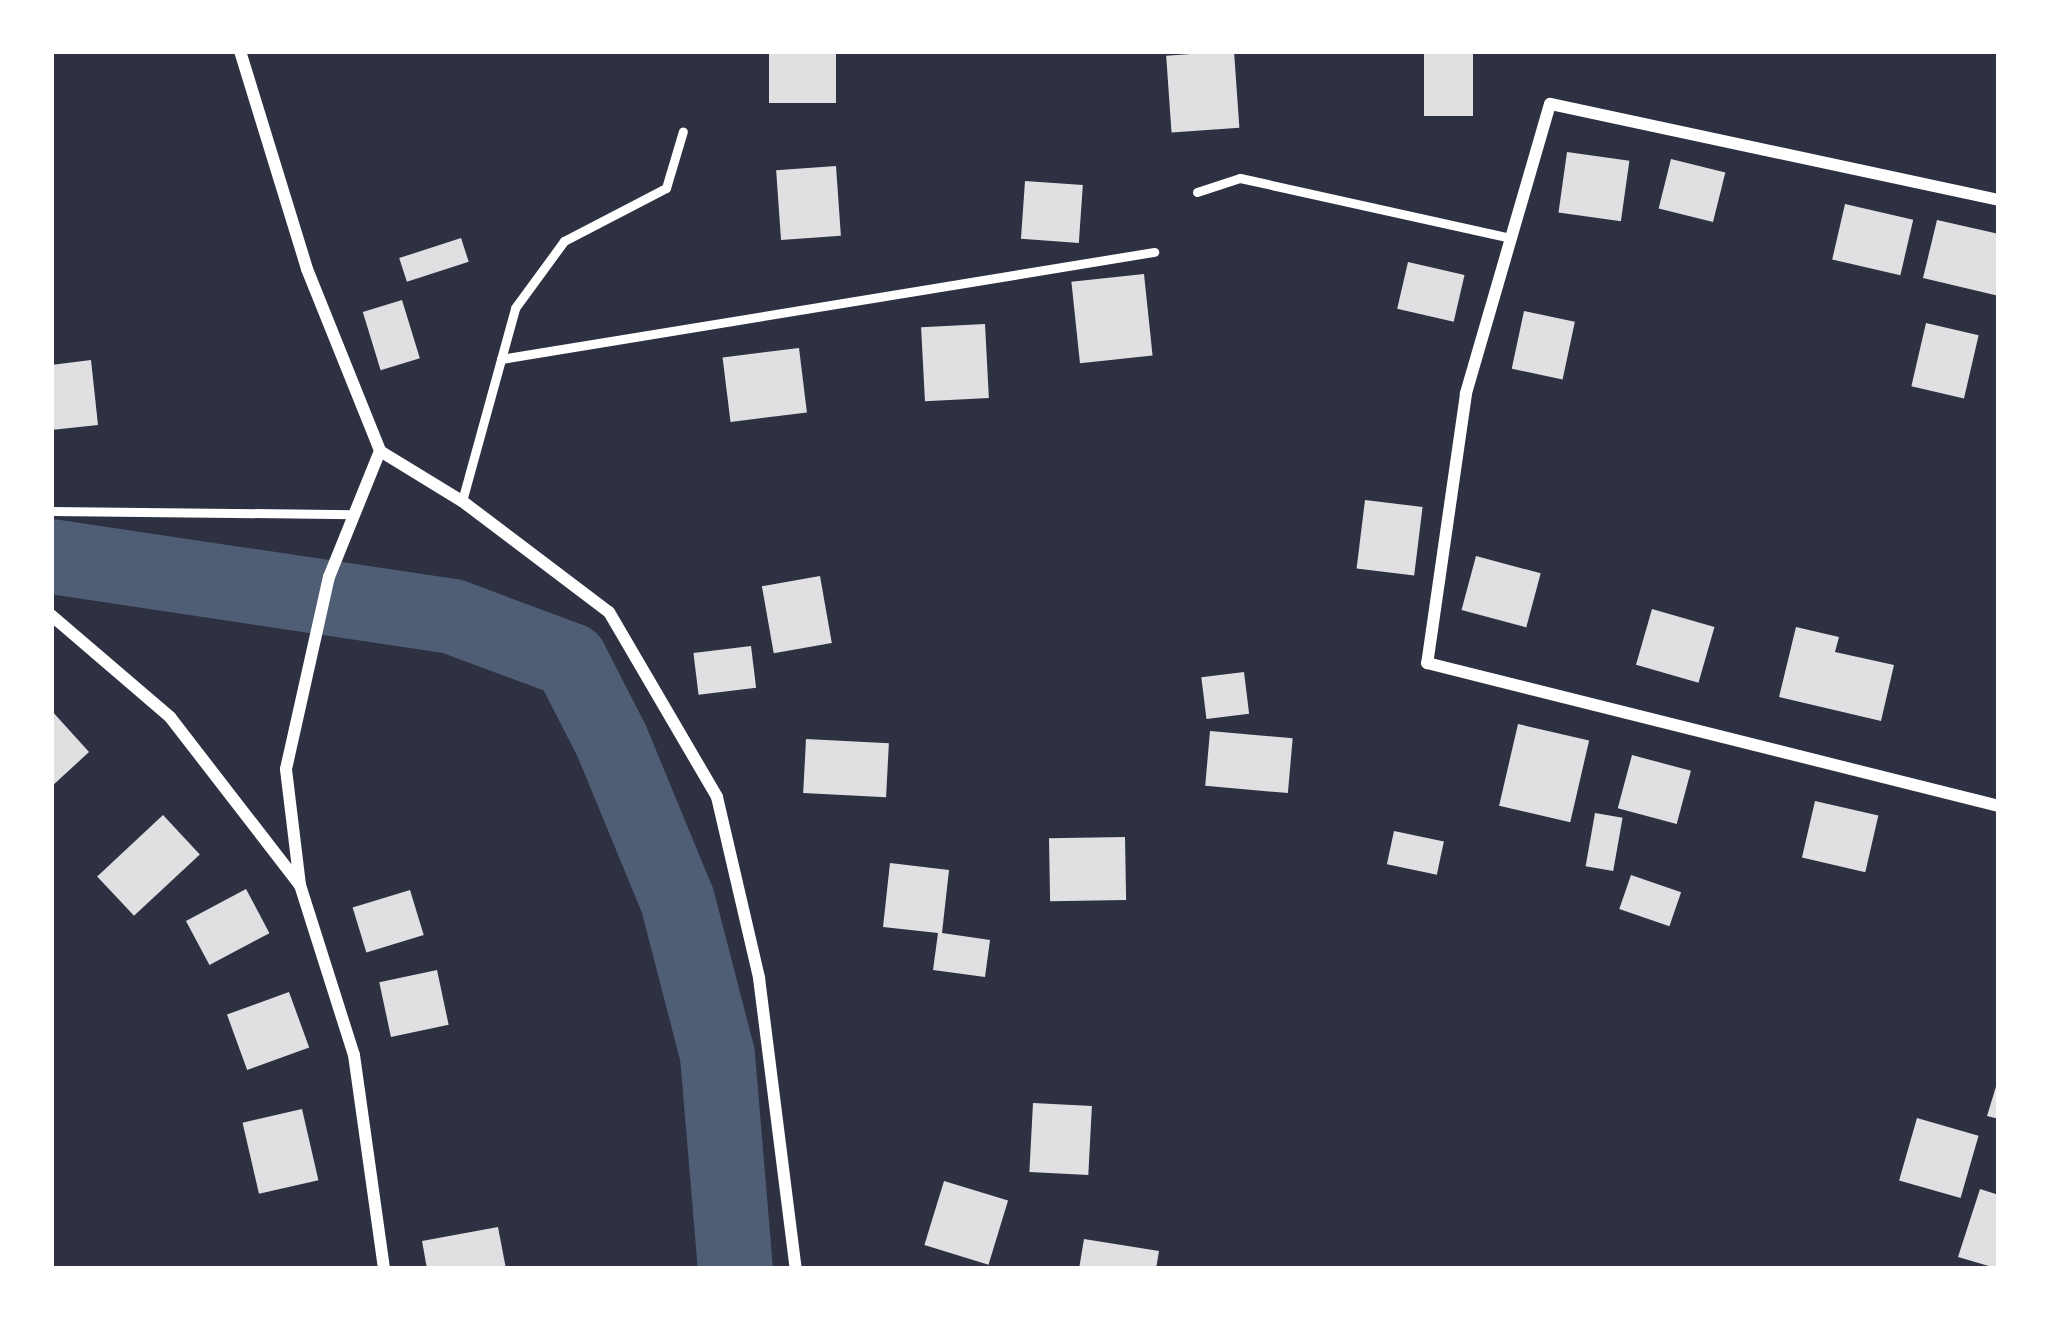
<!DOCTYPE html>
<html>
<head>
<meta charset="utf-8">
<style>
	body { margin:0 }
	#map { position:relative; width:2050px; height:1320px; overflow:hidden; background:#2d3142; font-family:"Source Serif 4",serif }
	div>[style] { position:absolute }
	.river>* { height:75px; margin:-37.5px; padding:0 37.5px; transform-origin:37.5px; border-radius:37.5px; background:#4f5d75 }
	.building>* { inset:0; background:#e0e0e3; transform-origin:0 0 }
	.service>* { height:9px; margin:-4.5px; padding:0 4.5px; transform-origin:4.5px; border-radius:4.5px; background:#fff }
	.minor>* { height:12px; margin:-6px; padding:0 6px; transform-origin:6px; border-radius:6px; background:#fff }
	span { translate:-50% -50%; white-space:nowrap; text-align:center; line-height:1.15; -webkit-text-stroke:12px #fff; paint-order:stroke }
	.frame { position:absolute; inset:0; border:54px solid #fff; pointer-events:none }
</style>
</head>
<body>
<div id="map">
	<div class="river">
		<div style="left:51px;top:556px;width:405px;rotate:8.5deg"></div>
		<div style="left:452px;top:616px;width:126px;rotate:20.4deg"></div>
		<div style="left:570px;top:660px;width:90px;rotate:62.9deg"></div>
		<div style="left:611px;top:740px;width:173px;rotate:67.6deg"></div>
		<div style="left:677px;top:900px;width:160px;rotate:75.5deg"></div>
		<div style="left:717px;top:1055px;width:215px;rotate:85.2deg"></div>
	</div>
	<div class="building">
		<div style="left:769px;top:51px;width:67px;height:52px"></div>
		<div style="left:1234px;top:51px;width:77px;height:68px;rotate:86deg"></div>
		<div style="left:1424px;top:51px;width:49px;height:65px"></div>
		<div style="left:1567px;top:152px;width:63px;height:61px;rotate:8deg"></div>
		<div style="left:1671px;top:159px;width:56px;height:51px;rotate:14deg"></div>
		<div style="left:836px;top:166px;width:70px;height:60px;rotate:86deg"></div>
		<div style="left:1025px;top:181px;width:58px;height:58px;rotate:4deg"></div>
		<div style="left:1845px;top:204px;width:70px;height:57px;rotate:13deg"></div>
		<div style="clip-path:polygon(1937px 220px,1999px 234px,1999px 296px,1923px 278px)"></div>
		<div style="left:461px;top:238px;width:25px;height:65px;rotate:72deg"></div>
		<div style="left:1408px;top:262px;width:58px;height:48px;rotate:13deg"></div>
		<div style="left:1144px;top:274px;width:82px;height:73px;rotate:84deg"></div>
		<div style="left:402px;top:300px;width:61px;height:41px;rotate:73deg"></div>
		<div style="left:1524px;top:311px;width:52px;height:59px;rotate:12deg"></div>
		<div style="left:1926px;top:323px;width:54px;height:65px;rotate:13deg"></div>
		<div style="left:985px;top:324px;width:74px;height:64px;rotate:87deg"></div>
		<div style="left:799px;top:348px;width:65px;height:77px;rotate:83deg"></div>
		<div style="clip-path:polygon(91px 360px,98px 425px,51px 430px,51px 365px)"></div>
		<div style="left:1365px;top:500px;width:58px;height:69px;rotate:7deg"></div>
		<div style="left:1476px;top:556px;width:67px;height:56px;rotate:15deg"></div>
		<div style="left:820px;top:576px;width:68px;height:59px;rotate:80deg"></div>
		<div style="left:1652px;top:609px;width:65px;height:58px;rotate:16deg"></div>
		<div style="clip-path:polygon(1796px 627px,1839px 637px,1835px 652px,1894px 665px,1881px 721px,1779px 697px)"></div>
		<div style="left:751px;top:646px;width:42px;height:58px;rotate:83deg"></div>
		<div style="left:1244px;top:672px;width:42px;height:43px;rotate:83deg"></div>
		<div style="clip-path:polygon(51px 710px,89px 752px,51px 787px)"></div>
		<div style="left:1518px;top:724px;width:73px;height:84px;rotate:13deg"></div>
		<div style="left:1210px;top:731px;width:83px;height:55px;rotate:5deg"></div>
		<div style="left:806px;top:739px;width:83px;height:54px;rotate:3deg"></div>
		<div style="left:1632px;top:755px;width:61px;height:55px;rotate:15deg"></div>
		<div style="left:1815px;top:801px;width:65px;height:58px;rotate:13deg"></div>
		<div style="left:1595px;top:813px;width:28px;height:54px;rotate:10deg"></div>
		<div style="left:163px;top:815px;width:54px;height:90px;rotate:47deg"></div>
		<div style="left:1394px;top:831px;width:51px;height:34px;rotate:12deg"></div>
		<div style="left:1125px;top:837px;width:63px;height:76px;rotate:89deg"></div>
		<div style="clip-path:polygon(890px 863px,949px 870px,942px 933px,990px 940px,985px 977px,933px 970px,938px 933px,883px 927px)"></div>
		<div style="left:1631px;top:875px;width:53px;height:36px;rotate:19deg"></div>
		<div style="left:246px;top:889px;width:50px;height:68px;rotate:62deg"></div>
		<div style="left:410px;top:890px;width:47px;height:60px;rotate:73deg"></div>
		<div style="left:437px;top:970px;width:56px;height:59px;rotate:78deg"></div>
		<div style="left:289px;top:992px;width:59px;height:66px;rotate:70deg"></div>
		<div style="clip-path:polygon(1998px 1080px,1999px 1080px,1999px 1119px,1987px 1116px)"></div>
		<div style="left:1033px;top:1103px;width:59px;height:69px;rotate:3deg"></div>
		<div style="left:302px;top:1109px;width:73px;height:61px;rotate:77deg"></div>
		<div style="left:1917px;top:1118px;width:64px;height:65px;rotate:16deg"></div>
		<div style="left:944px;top:1181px;width:67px;height:67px;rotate:17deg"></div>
		<div style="clip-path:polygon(1980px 1189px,1999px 1195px,1999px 1269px,1958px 1257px)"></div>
		<div style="clip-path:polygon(498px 1227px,506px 1269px,427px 1269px,422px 1241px)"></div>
		<div style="clip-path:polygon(1084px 1239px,1159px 1251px,1156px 1269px,1079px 1269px)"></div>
	</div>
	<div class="service">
		<div style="left:1197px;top:192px;width:45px;rotate:-18deg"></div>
		<div style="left:1240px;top:178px;width:278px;rotate:12.5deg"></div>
		<div style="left:501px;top:359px;width:662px;rotate:-9.31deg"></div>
		<div style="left:462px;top:501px;width:200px;rotate:-74.6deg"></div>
		<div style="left:515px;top:308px;width:83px;rotate:-53.8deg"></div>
		<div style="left:564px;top:241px;width:115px;rotate:-27.5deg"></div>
		<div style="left:666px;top:188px;width:59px;rotate:-73.4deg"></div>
		<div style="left:51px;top:511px;width:303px;rotate:0.6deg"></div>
	</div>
	<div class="minor">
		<div style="left:240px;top:51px;width:228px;rotate:72.9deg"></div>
		<div style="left:307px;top:269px;width:196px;rotate:68.1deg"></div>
		<div style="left:380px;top:451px;width:96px;rotate:31.4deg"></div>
		<div style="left:462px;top:501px;width:184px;rotate:37.1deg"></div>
		<div style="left:609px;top:612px;width:214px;rotate:59.7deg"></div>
		<div style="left:717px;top:797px;width:186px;rotate:76.9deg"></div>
		<div style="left:759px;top:978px;width:293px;rotate:82.8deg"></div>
		<div style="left:1999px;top:200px;width:459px;rotate:-167.9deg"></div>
		<div style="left:1550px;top:104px;width:302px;rotate:106.2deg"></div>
		<div style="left:1466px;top:394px;width:272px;rotate:98.2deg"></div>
		<div style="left:1427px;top:663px;width:590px;rotate:14.04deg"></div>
		<div style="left:51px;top:615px;width:157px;rotate:40.6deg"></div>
		<div style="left:170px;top:717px;width:212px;rotate:52.3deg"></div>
		<div style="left:300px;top:885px;width:178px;rotate:72.4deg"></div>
		<div style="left:354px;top:1055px;width:216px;rotate:82deg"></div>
		<div style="left:300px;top:885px;width:117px;rotate:-96.9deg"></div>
		<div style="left:286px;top:769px;width:197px;rotate:-77.4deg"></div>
		<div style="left:329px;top:577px;width:136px;rotate:-68deg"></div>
	</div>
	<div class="frame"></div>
</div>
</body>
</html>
